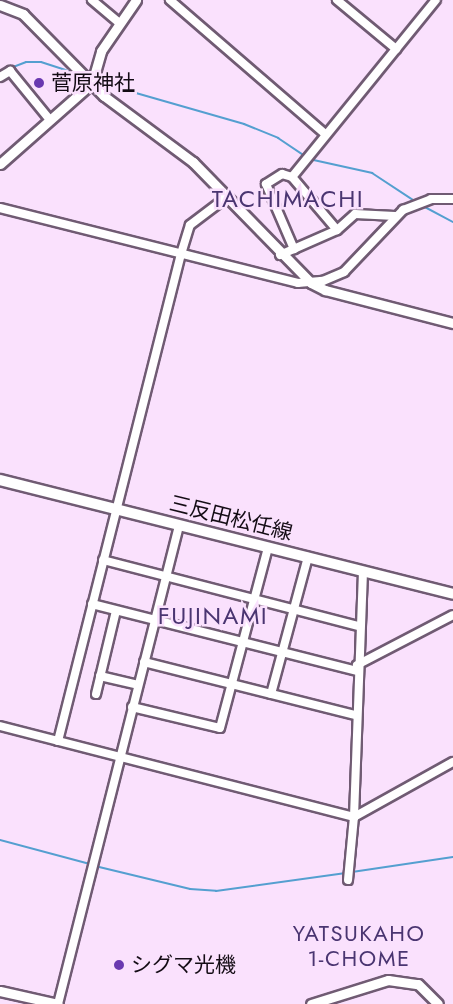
<!DOCTYPE html>
<html>
<head>
<meta charset="utf-8">
<style>
	body { margin:0 }
	#map { position:relative; width:453px; height:1004px; overflow:hidden; background:#fae1fd; font-family:Jost,"Noto Sans JP",sans-serif }
	div>[style] { position:absolute }
	.stream>* { height:2px; margin:-1px; padding:0 1px; transform-origin:1px; border-radius:1px; background:#549fd0 }
	.roads { filter:drop-shadow(2px 0 #705b73) drop-shadow(-2px 0 #705b73) drop-shadow(0 2px #705b73) drop-shadow(0 -2px #705b73) }
	.minor>* { height:8px; margin:-4px; padding:0 4px; transform-origin:4px; border-radius:4px; background:#fff }
	.tertiary>* { height:9px; margin:-4.5px; padding:0 4.5px; transform-origin:4.5px; border-radius:4.5px; background:#fff }
	.secondary>* { height:10px; margin:-5px; padding:0 5px; transform-origin:5px; border-radius:5px; background:#fff }
	.dots>* { width:16px; height:16px; translate:-50% -50%; box-sizing:border-box; border:3px solid #fae1fd; border-radius:50% }
	span { translate:-50% -50%; white-space:nowrap; text-align:center; line-height:1.15; -webkit-text-stroke:5px #fae1fd; paint-order:stroke }
	.poi-label { font-size:21px; color:#130b14 }
	.left { translate:0 -50%; text-align:left }
	.street-label { font-size:21px; color:#130b14 }
	.neighbourhood-label { font-size:22px; color:#4a3571; letter-spacing:1.5px }
	.quarter-label { font-size:24px; color:#4a3571; letter-spacing:1.5px }
</style>
</head>
<body>
<div id="map">
	<div class="stream">
		<div style="left:0;top:72px;width:28px;rotate:-21deg"></div>
		<div style="left:26px;top:62px;width:15px"></div>
		<div style="left:41px;top:62px;width:38px;rotate:18deg"></div>
		<div style="left:101px;top:83px;width:149px;rotate:16deg"></div>
		<div style="left:244px;top:124px;width:37px;rotate:22deg"></div>
		<div style="left:278px;top:138px;width:37px;rotate:34deg"></div>
		<div style="left:309px;top:159px;width:65px;rotate:12.5deg"></div>
		<div style="left:372px;top:173px;width:53px;rotate:33.4deg"></div>
		<div style="left:421px;top:205px;width:36px;rotate:28deg"></div>
		<div style="left:0;top:840px;width:93px;rotate:14.9deg"></div>
		<div style="left:95px;top:866px;width:98px;rotate:13.6deg"></div>
		<div style="left:190px;top:889px;width:26px;rotate:4deg"></div>
		<div style="left:216px;top:891px;width:131px;rotate:-7.9deg"></div>
		<div style="left:352px;top:872px;width:102px;rotate:-8.4deg"></div>
	</div>
	<div class="roads">
		<div class="minor">
			<div style="left:92px;top:0;width:34px;rotate:40deg"></div>
			<div style="left:170px;top:0;width:205px;rotate:40.8deg"></div>
			<div style="left:337px;top:0;width:77px;rotate:39.7deg"></div>
			<div style="left:0;top:77px;width:12px;rotate:-31deg"></div>
			<div style="left:10px;top:71px;width:63px;rotate:50.8deg"></div>
			<div style="left:292px;top:177px;width:10px;rotate:-163deg"></div>
			<div style="left:282px;top:174px;width:19px;rotate:148deg"></div>
			<div style="left:266px;top:184px;width:71px;rotate:66.7deg"></div>
			<div style="left:0;top:208px;width:307px;rotate:14.1deg"></div>
			<div style="left:298px;top:283px;width:25px;rotate:-5deg"></div>
			<div style="left:323px;top:281px;width:23px;rotate:-23deg"></div>
			<div style="left:344px;top:272px;width:86px;rotate:-46.4deg"></div>
			<div style="left:403px;top:210px;width:30px;rotate:-21deg"></div>
			<div style="left:431px;top:199px;width:22px"></div>
			<div style="left:395px;top:216px;width:40px;rotate:-177.1deg"></div>
			<div style="left:355px;top:214px;width:24px;rotate:138deg"></div>
			<div style="left:337px;top:230px;width:70px;rotate:-130.3deg"></div>
			<div style="left:292px;top:177px;width:228px;rotate:-50.9deg"></div>
			<div style="left:280px;top:255px;width:62px;rotate:-23.7deg"></div>
			<div style="left:103px;top:560px;width:264px;rotate:14.5deg"></div>
			<div style="left:92px;top:604px;width:273px;rotate:14.2deg"></div>
			<div style="left:144px;top:662px;width:218px;rotate:14.1deg"></div>
			<div style="left:357px;top:665px;width:108px;rotate:-27.5deg"></div>
			<div style="left:100px;top:676px;width:39px;rotate:13deg"></div>
			<div style="left:96px;top:694px;width:85px;rotate:-76.5deg"></div>
			<div style="left:271px;top:694px;width:142px;rotate:-74.9deg"></div>
			<div style="left:132px;top:707px;width:90px;rotate:13.4deg"></div>
			<div style="left:220px;top:728px;width:187px;rotate:-75.1deg"></div>
			<div style="left:0;top:726px;width:366px;rotate:14.4deg"></div>
			<div style="left:354px;top:817px;width:113px;rotate:-29.1deg"></div>
			<div style="left:58px;top:741px;width:502px;rotate:-75.83deg"></div>
			<div style="left:181px;top:254px;width:30px;rotate:-73deg"></div>
			<div style="left:190px;top:225px;width:46px;rotate:-37.1deg"></div>
			<div style="left:348px;top:880px;width:63px;rotate:-84.6deg"></div>
			<div style="left:354px;top:817px;width:244px;rotate:-87.9deg"></div>
			<div style="left:58px;top:1004px;width:494px;rotate:-75.8deg"></div>
		</div>
		<div class="tertiary">
			<div style="left:0;top:5px;width:25px;rotate:21deg"></div>
			<div style="left:23px;top:14px;width:115px;rotate:45.4deg"></div>
			<div style="left:104px;top:96px;width:111px;rotate:36.6deg"></div>
			<div style="left:193px;top:162px;width:169px;rotate:45.7deg"></div>
			<div style="left:311px;top:283px;width:16px;rotate:27deg"></div>
			<div style="left:325px;top:290px;width:132px;rotate:14.5deg"></div>
			<div style="left:0;top:164px;width:123px;rotate:-41.4deg"></div>
			<div style="left:92px;top:83px;width:33px;rotate:-74deg"></div>
			<div style="left:101px;top:51px;width:62px;rotate:-55.5deg"></div>
			<div style="left:0;top:991px;width:59px;rotate:12.6deg"></div>
			<div style="left:311px;top:1004px;width:81px;rotate:-17.3deg"></div>
			<div style="left:388px;top:980px;width:30px;rotate:8deg"></div>
			<div style="left:418px;top:984px;width:28px;rotate:45deg"></div>
		</div>
		<div class="secondary">
			<div style="left:0;top:480px;width:467px;rotate:14.1deg"></div>
		</div>
	</div>
	<div class="dots">
		<div style="left:39px;top:83px;background:#6938b0"></div>
		<div style="left:119px;top:965px;background:#6938b0"></div>
	</div>
	<div class="poi-label">
		<span class="left" style="left:51px;top:83px">菅原神社</span>
		<span class="left" style="left:131px;top:965px">シグマ光機</span>
	</div>
	<div class="street-label">
		<span style="left:231px;top:518px;rotate:14deg">三反田松任線</span>
	</div>
	<div class="neighbourhood-label">
		<span style="left:359px;top:946px">YATSUKAHO<br>1-CHOME</span>
	</div>
	<div class="quarter-label">
		<span style="left:288px;top:199px">TACHIMACHI</span>
		<span style="left:213px;top:616px">FUJINAMI</span>
	</div>
</div>
</body>
</html>
